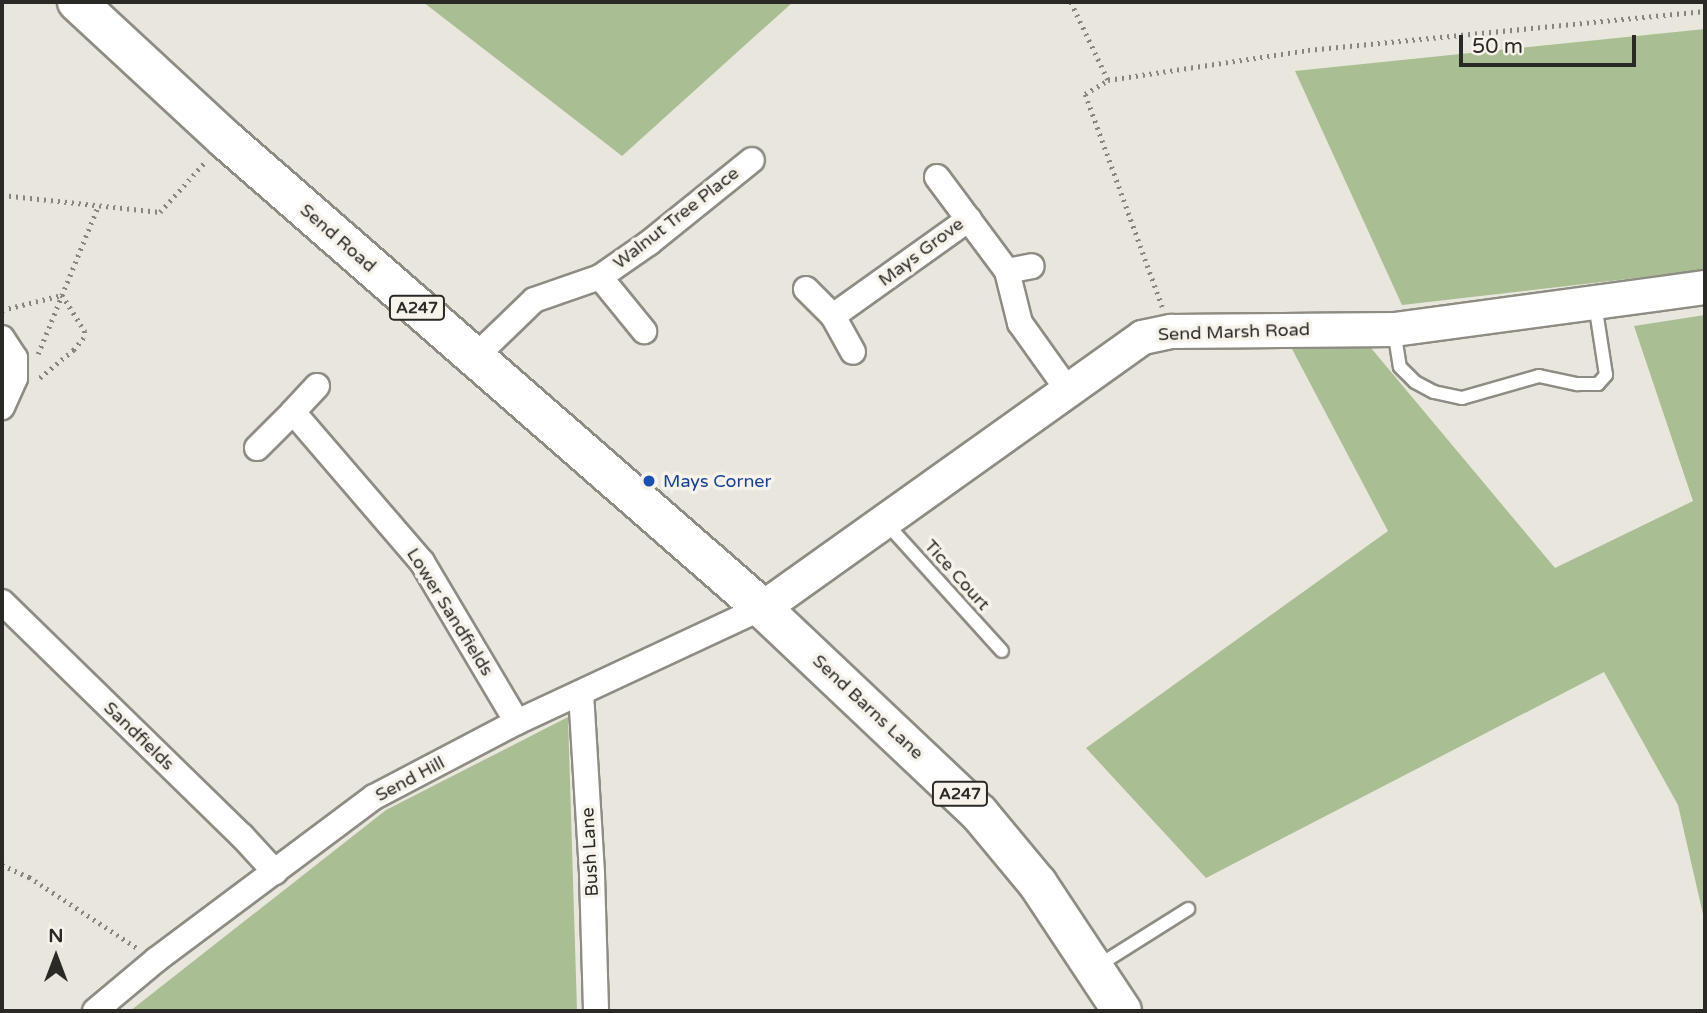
<!DOCTYPE html>
<html>
<head>
<meta charset="utf-8">
<style>
	body { margin:0 }
	#map { position:relative; width:1707px; height:1013px; overflow:hidden; background:#e9e6dd; font-family:"Varela Round",sans-serif }
	div>[style] { position:absolute }
	.green>* { inset:0; background:#a9be93 }
	.path>* { height:4.5px; margin-top:-2.25px; transform-origin:0; background:repeating-linear-gradient(90deg,#87857f 0 2px,transparent 0 7px) }
	.roads { filter:drop-shadow(2px 0 #8f8c83) drop-shadow(-2px 0 #8f8c83) drop-shadow(0 2px #8f8c83) drop-shadow(0 -2px #8f8c83) }
	.lane>* { height:12px; margin:-6px; padding:0 6px; transform-origin:6px; border-radius:6px; background:#fff }
	.street>* { height:24px; margin:-12px; padding:0 12px; transform-origin:12px; border-radius:12px; background:#fff }
	.secondary>* { height:33px; margin:-16.5px; padding:0 16.5px; transform-origin:16.5px; border-radius:16.5px; background:#fff }
	.primary>* { height:38px; margin:-19px; padding:0 19px; transform-origin:19px; border-radius:19px; background:#fff }
	.dots>* { width:19px; height:19px; translate:-50% -50%; box-sizing:border-box; border:4px solid #f7f3ea; border-radius:50% }
	span { translate:-50% -50%; white-space:nowrap; text-align:center; line-height:1.15; -webkit-text-stroke:7px #f7f3ea; paint-order:stroke }
	.shield-label span { padding:2px 5px; background:#f7f3ea; border:2px solid; border-radius:5px; -webkit-text-stroke-width:0 }
	.shield-label { font-size:16px; color:#2a2926; font-weight:700 }
	.street-label { font-size:18px; color:#2a2926 }
	.transit-label { font-size:18px; color:#164399 }
	.left { translate:0 -50%; text-align:left }
	.frame { position:absolute; inset:0; border:4px solid #2a2926; pointer-events:none }
	.north { position:absolute; left:21px; top:922px; width:70px; height:70px; -webkit-text-stroke:5px #f7f3ea; paint-order:stroke; rotate:0deg; font-size:19px; font-weight:700; line-height:28px; text-align:center; color:#2a2926 }
	.north::after { content:''; display:block; margin:auto; width:24px; height:32px; background:#2a2926; clip-path:polygon(50% 0,100% 100%,50% 72%,0 100%) }
	.scale { position:absolute; left:1459px; top:35px; width:177px; height:32px; box-sizing:border-box; border:4px solid #2a2926; border-top:0; padding-left:9px; font-size:21px; line-height:24px; white-space:nowrap; color:#2a2926; -webkit-text-stroke:5px #f7f3ea; paint-order:stroke }
</style>
</head>
<body>
<div id="map">
	<div class="green">
		<div style="clip-path:polygon(423px 2px,793px 2px,622px 156px)"></div>
		<div style="clip-path:polygon(1705px 29px,1705px 270px,1402px 305px,1295px 71px)"></div>
		<div style="clip-path:polygon(1705px 315px,1705px 923px,1678px 805px,1604px 672px,1206px 878px,1086px 748px,1388px 531px,1292px 349px,1371px 348px,1555px 568px,1693px 501px,1634px 326px)"></div>
		<div style="clip-path:polygon(568px 717px,577px 1011px,130px 1011px,386px 810px)"></div>
	</div>
	<div class="path">
		<div style="left:1071px;top:2px;width:86px;rotate:64.6deg"></div>
		<div style="left:2px;top:195px;width:159px;rotate:6.1deg"></div>
		<div style="left:160px;top:212px;width:69px;rotate:-48deg"></div>
		<div style="left:1162px;top:307px;width:226px;rotate:-109.9deg"></div>
		<div style="left:1085px;top:94px;width:27px;rotate:-31deg"></div>
		<div style="left:1108px;top:80px;width:202px;rotate:-8.5deg"></div>
		<div style="left:1308px;top:50px;width:399px;rotate:-5.6deg"></div>
		<div style="left:2px;top:310px;width:62px;rotate:-14deg"></div>
		<div style="left:62px;top:295px;width:43px;rotate:57.4deg"></div>
		<div style="left:85px;top:331px;width:7px;rotate:98deg"></div>
		<div style="left:84px;top:338px;width:16px;rotate:130deg"></div>
		<div style="left:74px;top:350px;width:45px;rotate:140.4deg"></div>
		<div style="left:38px;top:354px;width:160px;rotate:-67.9deg"></div>
		<div style="left:2px;top:865px;width:30px;rotate:24deg"></div>
		<div style="left:29px;top:877px;width:129px;rotate:33.3deg"></div>
	</div>
	<div class="roads">
		<div class="lane">
			<div style="left:1394px;top:330px;width:37px;rotate:81deg"></div>
			<div style="left:1400px;top:367px;width:21px;rotate:45deg"></div>
			<div style="left:1415px;top:382px;width:21px;rotate:28deg"></div>
			<div style="left:1434px;top:392px;width:29px;rotate:12deg"></div>
			<div style="left:1462px;top:398px;width:80px;rotate:-15.9deg"></div>
			<div style="left:1539px;top:376px;width:40px;rotate:12deg"></div>
			<div style="left:1578px;top:384px;width:20px"></div>
			<div style="left:1598px;top:384px;width:12px;rotate:-48deg"></div>
			<div style="left:1606px;top:375px;width:72px;rotate:-98.8deg"></div>
			<div style="left:885px;top:522px;width:174px;rotate:47.8deg"></div>
			<div style="left:1096px;top:967px;width:109px;rotate:-32.2deg"></div>
		</div>
		<div class="street">
			<div style="left:937px;top:177px;width:117px;rotate:53.3deg"></div>
			<div style="left:1007px;top:271px;width:54px;rotate:76deg"></div>
			<div style="left:1020px;top:323px;width:81px;rotate:54.5deg"></div>
			<div style="left:1007px;top:271px;width:25px;rotate:-11deg"></div>
			<div style="left:600px;top:277px;width:70px;rotate:50.8deg"></div>
			<div style="left:806px;top:289px;width:38px;rotate:45deg"></div>
			<div style="left:833px;top:316px;width:167px;rotate:-35.5deg"></div>
			<div style="left:833px;top:316px;width:41px;rotate:60.9deg"></div>
			<div style="left:2px;top:338px;width:24px;rotate:57deg"></div>
			<div style="left:15px;top:358px;width:20px;rotate:90deg"></div>
			<div style="left:15px;top:378px;width:32px;rotate:114deg"></div>
			<div style="left:474px;top:358px;width:83px;rotate:-44deg"></div>
			<div style="left:534px;top:300px;width:70px;rotate:-19.2deg"></div>
			<div style="left:600px;top:277px;width:60px;rotate:-34.8deg"></div>
			<div style="left:649px;top:243px;width:132px;rotate:-38.9deg"></div>
			<div style="left:317px;top:386px;width:35px;rotate:133deg"></div>
			<div style="left:293px;top:412px;width:198px;rotate:49.3deg"></div>
			<div style="left:422px;top:562px;width:186px;rotate:59.3deg"></div>
			<div style="left:257px;top:448px;width:51px;rotate:-45deg"></div>
			<div style="left:2px;top:602px;width:335px;rotate:44.3deg"></div>
			<div style="left:242px;top:836px;width:49px;rotate:47.5deg"></div>
			<div style="left:581px;top:693px;width:182px;rotate:86.5deg"></div>
			<div style="left:592px;top:875px;width:136px;rotate:88.3deg"></div>
			<div style="left:95px;top:1011px;width:80px;rotate:-39.9deg"></div>
			<div style="left:156px;top:960px;width:272px;rotate:-36.8deg"></div>
			<div style="left:374px;top:797px;width:161px;rotate:-27.7deg"></div>
			<div style="left:517px;top:722px;width:270px;rotate:-25deg"></div>
		</div>
		<div class="secondary">
			<div style="left:762px;top:608px;width:467px;rotate:-35.5deg"></div>
			<div style="left:1142px;top:337px;width:30px;rotate:-12deg"></div>
			<div style="left:1171px;top:331px;width:223px;rotate:-0.5deg"></div>
			<div style="left:1394px;top:329px;width:314px;rotate:-7.7deg"></div>
		</div>
		<div class="primary">
			<div style="left:77px;top:2px;width:202px;rotate:42.8deg"></div>
			<div style="left:225px;top:139px;width:713px;rotate:41.13deg"></div>
			<div style="left:762px;top:608px;width:299px;rotate:43.4deg"></div>
			<div style="left:979px;top:813px;width:92px;rotate:50.3deg"></div>
			<div style="left:1038px;top:884px;width:152px;rotate:56.5deg"></div>
		</div>
	</div>
	<div class="dots">
		<div style="left:649px;top:481px;background:#1a4fb4"></div>
	</div>
	<div class="shield-label">
		<span style="left:417px;top:308px">A247</span>
		<span style="left:960px;top:794px">A247</span>
	</div>
	<div class="street-label">
		<span style="left:676px;top:218px;rotate:-38deg">Walnut Tree Place</span>
		<span style="left:338px;top:238px;rotate:41deg">Send Road</span>
		<span style="left:921px;top:252px;rotate:-37deg">Mays Grove</span>
		<span style="left:1234px;top:332px;rotate:-2deg">Send Marsh Road</span>
		<span style="left:957px;top:575px;rotate:48deg">Tice Court</span>
		<span style="left:450px;top:612px;rotate:58deg">Lower Sandfields</span>
		<span style="left:868px;top:707px;rotate:43deg">Send Barns Lane</span>
		<span style="left:139px;top:736px;rotate:44deg">Sandfields</span>
		<span style="left:410px;top:779px;rotate:-28deg">Send Hill</span>
		<span style="left:590px;top:852px;rotate:-93deg">Bush Lane</span>
	</div>
	<div class="transit-label">
		<span class="left" style="left:663px;top:481px">Mays Corner</span>
	</div>
	<div class="frame"></div>
	<div class="north">N</div>
	<div class="scale">50 m</div>
</div>
</body>
</html>
